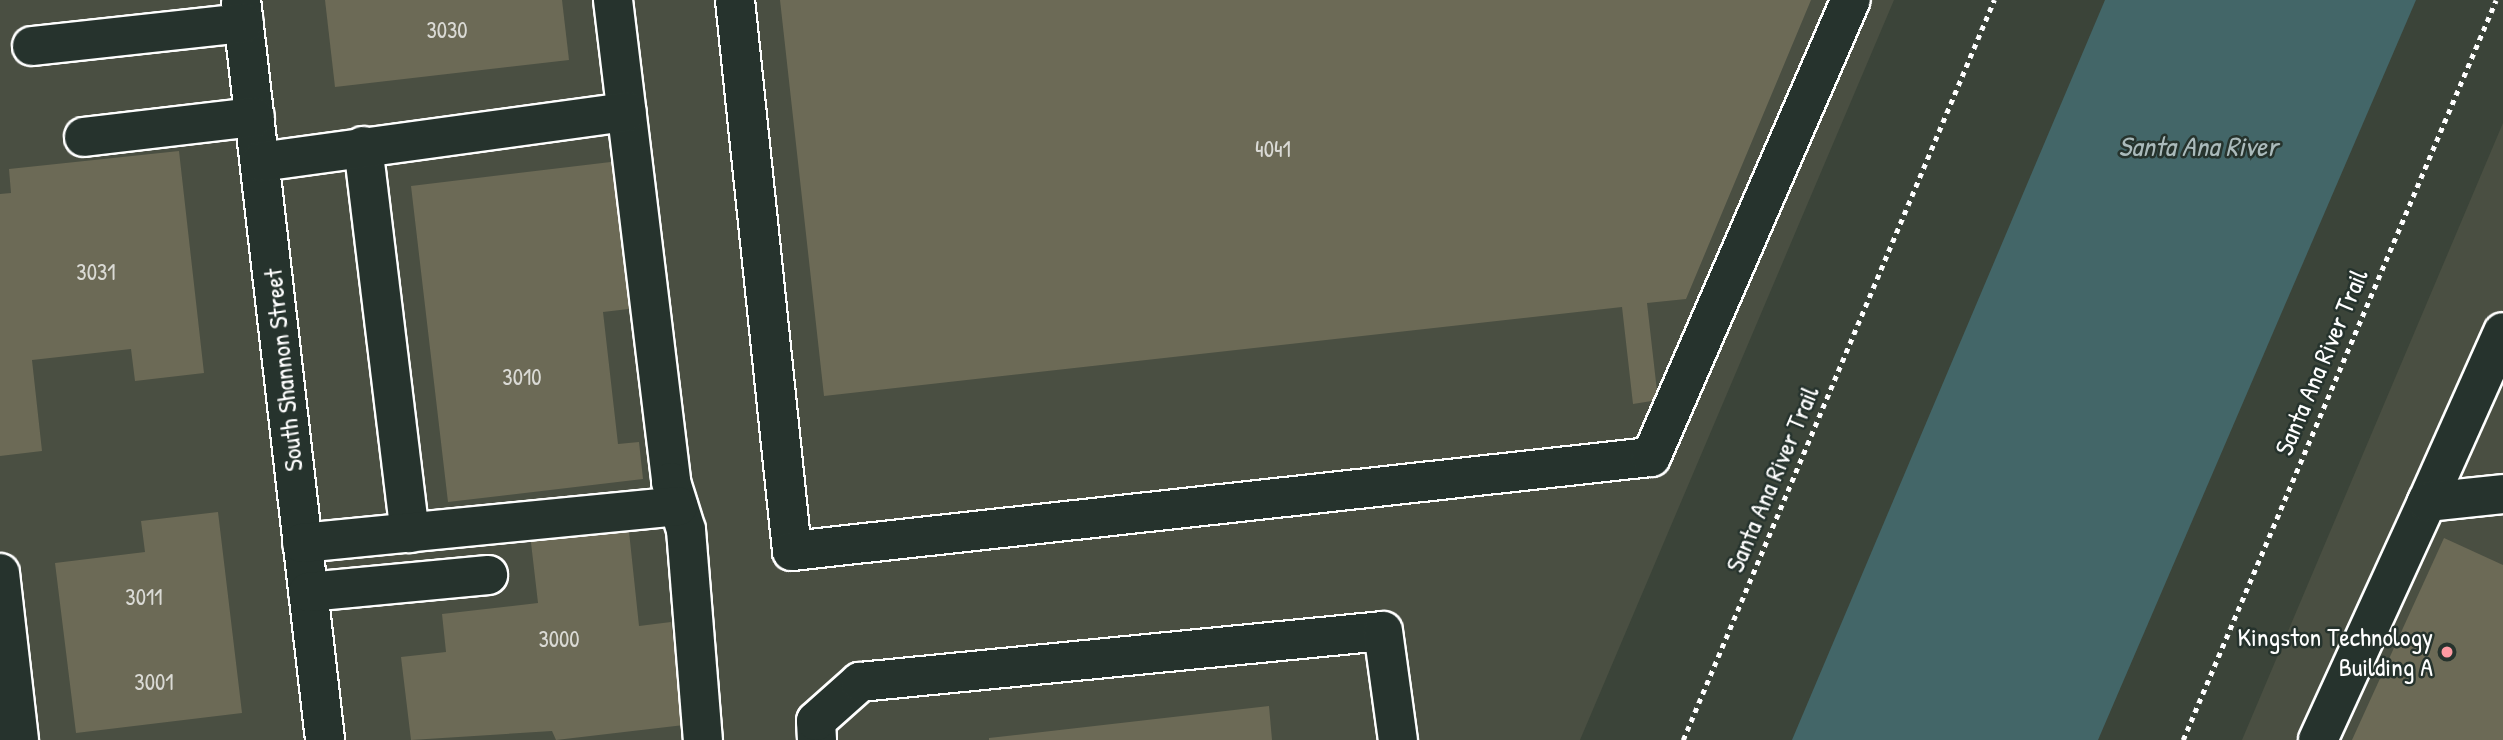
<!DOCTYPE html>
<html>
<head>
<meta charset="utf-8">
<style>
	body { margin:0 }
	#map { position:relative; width:2503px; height:740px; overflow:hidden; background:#3b4439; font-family:"Patrick Hand",sans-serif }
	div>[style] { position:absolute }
	.built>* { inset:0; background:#4a4f42 }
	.water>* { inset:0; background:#436668 }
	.building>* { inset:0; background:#6c6a56 }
	.path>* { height:4.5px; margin-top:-2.25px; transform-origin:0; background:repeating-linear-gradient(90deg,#fff 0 5px,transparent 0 10px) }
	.roads { filter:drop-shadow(2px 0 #fff) drop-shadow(-2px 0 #fff) drop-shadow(0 2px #fff) drop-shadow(0 -2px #fff) }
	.minor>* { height:38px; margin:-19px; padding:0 19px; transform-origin:19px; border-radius:19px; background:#26332d }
	.dots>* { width:19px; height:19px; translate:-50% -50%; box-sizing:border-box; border:4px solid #26332d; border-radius:50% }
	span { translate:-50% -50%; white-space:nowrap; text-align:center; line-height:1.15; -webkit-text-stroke:5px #26332d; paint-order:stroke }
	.number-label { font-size:23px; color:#dadad5 }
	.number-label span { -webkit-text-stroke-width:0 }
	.street-label { font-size:26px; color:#fff }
	.poi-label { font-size:26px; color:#fff }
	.right { translate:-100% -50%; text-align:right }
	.water-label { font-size:28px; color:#aababb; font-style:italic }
</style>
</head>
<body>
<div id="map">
	<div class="built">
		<div style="clip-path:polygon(0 0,1894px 0,1580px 740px,0 740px)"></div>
		<div style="clip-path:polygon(2503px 123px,2503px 740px,2242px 740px)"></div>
	</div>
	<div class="water">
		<div style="clip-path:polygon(2105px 0,2416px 0,2098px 740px,1792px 740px)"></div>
	</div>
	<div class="building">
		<div style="clip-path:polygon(325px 0,562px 0,569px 60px,335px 87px)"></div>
		<div style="clip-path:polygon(780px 0,1811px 0,1686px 299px,1647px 303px,1658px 400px,1633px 404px,1622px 307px,824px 396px)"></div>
		<div style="clip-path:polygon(179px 151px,204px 373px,135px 381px,131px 349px,32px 360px,42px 451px,0 456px,0 194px,11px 193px,9px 169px)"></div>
		<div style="clip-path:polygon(619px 161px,637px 308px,603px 312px,618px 444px,639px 442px,643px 479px,448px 502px,411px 186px)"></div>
		<div style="clip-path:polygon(218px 512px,242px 713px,76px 733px,55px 563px,145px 552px,141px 521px)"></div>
		<div style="clip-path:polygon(628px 522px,639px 626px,671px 622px,684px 725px,556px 740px,552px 731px,411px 740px,401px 657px,446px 652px,442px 614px,538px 603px,530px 534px)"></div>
		<div style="clip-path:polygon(2444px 538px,2503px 565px,2503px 740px,2352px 740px)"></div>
		<div style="clip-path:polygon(1269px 706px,1272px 740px,989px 740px,989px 738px)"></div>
	</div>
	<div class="path">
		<div style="left:1683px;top:740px;width:803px;rotate:-67.2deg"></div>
		<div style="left:2183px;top:740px;width:803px;rotate:-67.07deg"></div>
	</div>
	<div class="roads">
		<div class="minor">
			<div style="left:241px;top:0;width:745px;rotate:83.52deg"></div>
			<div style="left:613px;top:0;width:485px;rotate:83.1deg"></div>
			<div style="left:671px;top:482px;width:50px;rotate:72.6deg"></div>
			<div style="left:686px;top:530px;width:211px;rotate:85.4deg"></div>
			<div style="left:735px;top:0;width:554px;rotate:84.09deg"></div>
			<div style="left:792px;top:551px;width:864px;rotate:-6.25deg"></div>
			<div style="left:1651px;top:457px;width:499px;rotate:-66.4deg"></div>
			<div style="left:32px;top:46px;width:213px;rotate:-6.2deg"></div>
			<div style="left:84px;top:137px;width:172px;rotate:-6.7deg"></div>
			<div style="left:363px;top:146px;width:390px;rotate:83.1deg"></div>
			<div style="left:260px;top:162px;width:370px;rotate:-7.8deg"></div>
			<div style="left:2427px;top:502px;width:186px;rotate:-65.9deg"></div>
			<div style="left:302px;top:543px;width:378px;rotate:-5.6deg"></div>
			<div style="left:0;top:573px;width:168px;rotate:83.5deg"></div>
			<div style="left:308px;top:592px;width:181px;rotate:-5.4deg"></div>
			<div style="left:817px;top:740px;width:19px;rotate:-93deg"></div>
			<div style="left:816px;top:721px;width:59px;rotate:-41.6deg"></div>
			<div style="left:860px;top:682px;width:525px;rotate:-5.57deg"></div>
			<div style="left:1383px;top:631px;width:110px;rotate:82.2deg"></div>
			<div style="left:2318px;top:740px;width:262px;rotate:-65.4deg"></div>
			<div style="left:2427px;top:502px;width:76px;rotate:-6deg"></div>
		</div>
	</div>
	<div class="dots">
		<div style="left:2447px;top:652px;background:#ff9aa2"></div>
	</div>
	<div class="number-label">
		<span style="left:447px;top:30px">3030</span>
		<span style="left:1273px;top:149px">4041</span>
		<span style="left:96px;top:272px">3031</span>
		<span style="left:522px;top:377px">3010</span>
		<span style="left:144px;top:597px">3011</span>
		<span style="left:559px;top:639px">3000</span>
		<span style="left:154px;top:682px">3001</span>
	</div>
	<div class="street-label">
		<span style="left:2321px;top:362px;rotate:-67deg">Santa Ana River Trail</span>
		<span style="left:283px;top:370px;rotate:-96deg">South Shannon Street</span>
		<span style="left:1772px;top:479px;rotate:-67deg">Santa Ana River Trail</span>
	</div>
	<div class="poi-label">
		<span class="right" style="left:2433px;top:652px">Kingston Technology<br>Building A</span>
	</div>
	<div class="water-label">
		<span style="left:2198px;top:146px">Santa Ana River</span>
	</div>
</div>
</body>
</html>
